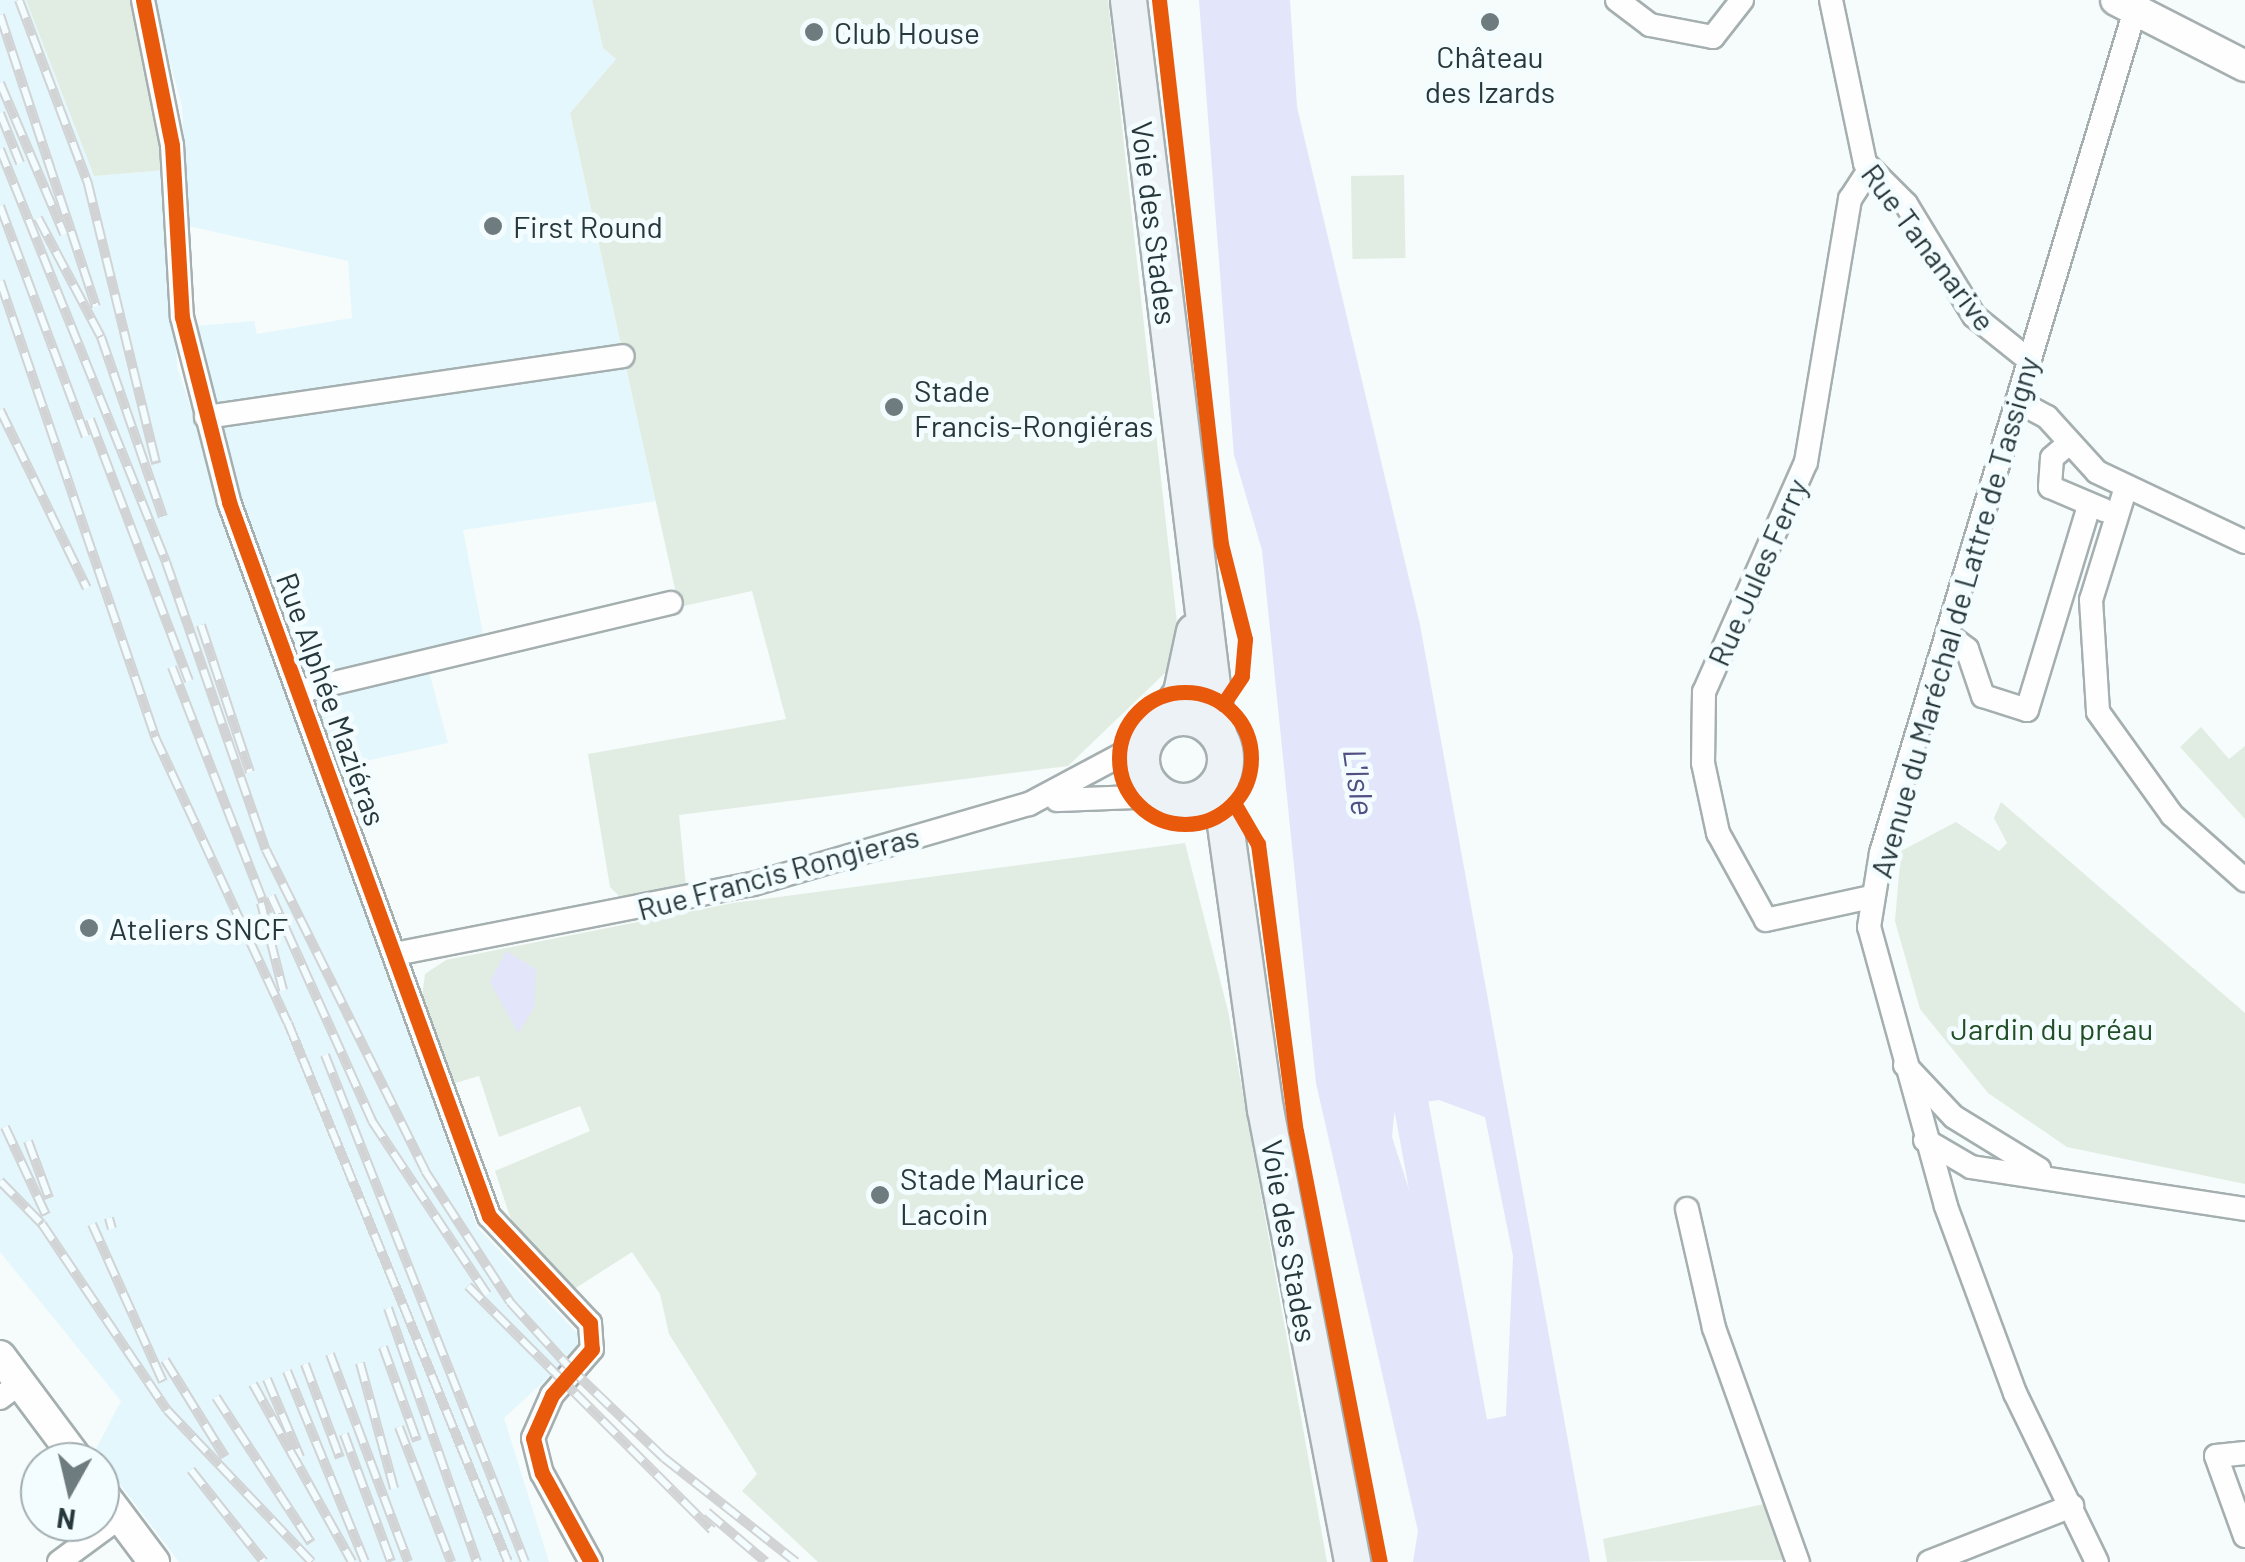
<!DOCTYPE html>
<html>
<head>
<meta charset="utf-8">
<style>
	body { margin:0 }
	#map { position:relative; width:2245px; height:1562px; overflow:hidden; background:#f6fbfb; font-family:Barlow,sans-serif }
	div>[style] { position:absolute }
	.built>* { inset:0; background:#e4f7fc }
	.green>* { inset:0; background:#e1ede3; transform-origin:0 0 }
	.water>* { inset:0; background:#e3e5fa }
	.river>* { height:35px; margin:-17.5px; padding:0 17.5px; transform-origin:17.5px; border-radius:17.5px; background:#e3e5fa }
	.roads { filter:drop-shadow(2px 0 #a5afb0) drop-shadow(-2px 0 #a5afb0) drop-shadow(0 2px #a5afb0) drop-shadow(0 -2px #a5afb0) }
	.street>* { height:22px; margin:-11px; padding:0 11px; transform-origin:11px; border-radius:11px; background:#fefefe }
	.secondary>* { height:30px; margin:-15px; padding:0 15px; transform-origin:15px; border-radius:15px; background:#fefefe }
	.primary>* { height:35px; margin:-17.5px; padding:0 17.5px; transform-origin:17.5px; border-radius:17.5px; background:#edf2f6 }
	.primary>.ring { margin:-17.5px; padding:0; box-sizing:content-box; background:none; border:35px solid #edf2f6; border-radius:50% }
	.rail>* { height:10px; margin-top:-5px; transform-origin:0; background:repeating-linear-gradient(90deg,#f3fcfe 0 19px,#d1d3d4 0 38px); box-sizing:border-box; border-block:2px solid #d1d3d4 }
	.cycleway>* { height:15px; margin:-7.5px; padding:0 7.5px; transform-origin:7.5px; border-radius:7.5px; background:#e8590c }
	.cycleway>.ring { margin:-7.5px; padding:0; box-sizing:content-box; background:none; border:15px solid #e8590c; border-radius:50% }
	.dots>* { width:28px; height:28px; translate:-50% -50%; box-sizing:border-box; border:5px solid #f3fcfe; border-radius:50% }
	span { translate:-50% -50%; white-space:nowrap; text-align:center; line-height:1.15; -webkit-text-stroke:10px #f3fcfe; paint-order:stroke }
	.poi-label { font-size:30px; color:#27383c }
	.left { translate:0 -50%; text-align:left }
	.street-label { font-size:30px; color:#27383c }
	.park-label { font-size:30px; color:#224e26 }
	.water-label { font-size:32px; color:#514e82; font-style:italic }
	.north { position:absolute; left:20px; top:1442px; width:100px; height:100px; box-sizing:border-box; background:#f3fcfe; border:2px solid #a1aeb0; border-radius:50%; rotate:188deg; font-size:28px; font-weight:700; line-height:40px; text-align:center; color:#27383c }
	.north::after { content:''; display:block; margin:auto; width:35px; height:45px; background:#6f7c7f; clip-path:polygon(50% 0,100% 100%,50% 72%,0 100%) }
</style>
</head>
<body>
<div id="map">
	<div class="built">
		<div style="clip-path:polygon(0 0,26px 0,94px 176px,167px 170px,177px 367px,260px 611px,477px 1227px,578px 1334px,577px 1351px,504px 1418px,549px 1562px,179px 1562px,95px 1451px,121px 1401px,0 1252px)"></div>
		<div style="clip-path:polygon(153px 0,592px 0,603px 48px,616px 59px,570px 113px,656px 501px,463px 530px,484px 639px,424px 653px,448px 743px,338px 767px,237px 488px,195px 326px,254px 321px,257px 334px,352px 318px,348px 261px,188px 226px,182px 106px)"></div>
	</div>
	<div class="green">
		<div style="clip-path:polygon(26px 0,136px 0,167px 170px,94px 176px)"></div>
		<div style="clip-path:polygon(592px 0,1108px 0,1177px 623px,1166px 672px,1068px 766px,679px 815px,686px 887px,623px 900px,610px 887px,588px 754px,786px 719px,752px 591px,679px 607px,570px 113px,616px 59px,603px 48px)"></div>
		<div style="left:1404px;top:175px;width:83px;height:53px;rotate:89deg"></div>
		<div style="clip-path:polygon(2201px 727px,2229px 759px,2245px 746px,2245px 819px,2180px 747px)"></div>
		<div style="clip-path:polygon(2001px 802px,2245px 1013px,2245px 1184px,2067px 1147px,1988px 1093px,1920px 1009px,1895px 921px,1901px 851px,1956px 822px,1999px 851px,2007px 843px,1994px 818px)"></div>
		<div style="clip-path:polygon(1185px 843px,1228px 1011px,1327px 1562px,818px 1562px,742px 1491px,757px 1474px,669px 1334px,660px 1294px,632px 1252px,571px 1291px,517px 1238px,495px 1171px,590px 1131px,580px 1106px,499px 1137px,479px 1076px,452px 1084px,422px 997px,425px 974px,446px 960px,733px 903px)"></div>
		<div style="clip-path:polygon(1764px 1504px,1783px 1560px,1607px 1562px,1603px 1539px)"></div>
	</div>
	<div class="water">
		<div style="clip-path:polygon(evenodd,1199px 0,1290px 0,1297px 107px,1420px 625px,1590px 1562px,1413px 1562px,1418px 1531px,1316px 1083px,1262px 550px,1234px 455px,1199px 0,1439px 1100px,1485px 1117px,1513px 1256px,1506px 1416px,1458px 1425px,1421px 1227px,1392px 1137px,1395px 1106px,1439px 1100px)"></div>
		<div style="clip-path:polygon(506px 951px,536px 969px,534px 1008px,518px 1033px,490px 982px)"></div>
	</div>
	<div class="river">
		<div style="left:1402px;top:1057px;width:513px;rotate:79.57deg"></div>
	</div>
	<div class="roads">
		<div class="street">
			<div style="left:143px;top:0;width:148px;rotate:78.7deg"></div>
			<div style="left:172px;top:145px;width:172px;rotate:86.7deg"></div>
			<div style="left:182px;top:317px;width:191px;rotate:75.7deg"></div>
			<div style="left:229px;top:502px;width:760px;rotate:69.99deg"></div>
			<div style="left:489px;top:1216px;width:147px;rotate:46.7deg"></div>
			<div style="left:590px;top:1323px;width:26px;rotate:86deg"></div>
			<div style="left:592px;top:1349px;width:61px;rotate:131deg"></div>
			<div style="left:552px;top:1395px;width:47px;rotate:113.8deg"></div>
			<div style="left:533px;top:1438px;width:36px;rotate:76deg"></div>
			<div style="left:542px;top:1473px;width:102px;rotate:61.2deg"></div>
			<div style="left:1617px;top:0;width:41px;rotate:37.1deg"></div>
			<div style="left:1650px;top:25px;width:64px;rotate:10.8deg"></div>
			<div style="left:1713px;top:37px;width:47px;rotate:-51.9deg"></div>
			<div style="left:1831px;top:0;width:167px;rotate:78.2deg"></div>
			<div style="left:1865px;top:163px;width:58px;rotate:45deg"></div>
			<div style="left:1906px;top:204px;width:131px;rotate:58.7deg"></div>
			<div style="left:1974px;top:316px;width:70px;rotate:38.7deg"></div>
			<div style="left:1869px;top:170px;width:35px;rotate:123deg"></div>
			<div style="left:1850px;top:199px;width:267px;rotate:99.5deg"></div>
			<div style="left:1806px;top:462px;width:252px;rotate:113.9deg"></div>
			<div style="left:1704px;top:692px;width:71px;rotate:90.8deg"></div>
			<div style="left:1703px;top:763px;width:72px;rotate:77.9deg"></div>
			<div style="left:1718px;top:833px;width:99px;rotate:61.1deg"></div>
			<div style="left:1766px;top:920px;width:107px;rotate:-12.4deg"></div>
			<div style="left:2017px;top:401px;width:34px;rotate:28deg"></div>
			<div style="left:2047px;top:417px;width:74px;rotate:47.7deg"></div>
			<div style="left:2097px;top:472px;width:164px;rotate:25.3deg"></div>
			<div style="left:206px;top:417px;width:421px;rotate:-8.3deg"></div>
			<div style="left:2068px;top:444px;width:21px;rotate:139deg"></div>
			<div style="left:2052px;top:458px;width:29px;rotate:94deg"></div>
			<div style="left:2050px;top:487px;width:59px;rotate:23.1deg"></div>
			<div style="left:2126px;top:487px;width:118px;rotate:107.2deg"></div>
			<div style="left:2091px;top:600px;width:112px;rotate:86.4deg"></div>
			<div style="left:2098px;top:712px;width:127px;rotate:54.3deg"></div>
			<div style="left:2172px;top:815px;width:98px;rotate:41.7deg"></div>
			<div style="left:1947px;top:634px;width:25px;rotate:37deg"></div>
			<div style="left:1967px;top:649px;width:50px;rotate:71.2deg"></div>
			<div style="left:1983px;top:696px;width:46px;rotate:17.7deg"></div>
			<div style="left:2027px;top:710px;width:213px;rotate:-73.1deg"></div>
			<div style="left:301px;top:691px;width:380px;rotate:-13.4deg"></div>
			<div style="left:1057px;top:800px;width:106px;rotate:-2.2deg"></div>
			<div style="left:395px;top:954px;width:365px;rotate:-11.1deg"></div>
			<div style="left:753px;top:884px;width:287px;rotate:-16.2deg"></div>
			<div style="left:1029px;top:804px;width:132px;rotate:-28.1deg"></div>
			<div style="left:1905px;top:1065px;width:71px;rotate:46.7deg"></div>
			<div style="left:1954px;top:1117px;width:100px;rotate:31.5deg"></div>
			<div style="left:1925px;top:1140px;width:53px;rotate:30.4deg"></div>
			<div style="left:1971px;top:1167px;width:277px;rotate:8.7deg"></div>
			<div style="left:1687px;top:1209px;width:122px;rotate:77.2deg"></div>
			<div style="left:1714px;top:1328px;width:249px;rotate:70.3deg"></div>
			<div style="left:0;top:1398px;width:25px;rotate:-37deg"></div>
			<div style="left:2245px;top:1453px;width:29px;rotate:174deg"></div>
			<div style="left:2216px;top:1456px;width:85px;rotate:70.1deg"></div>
			<div style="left:59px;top:1562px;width:76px;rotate:-36.4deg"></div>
			<div style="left:1929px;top:1562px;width:154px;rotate:-21.4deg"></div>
			<div style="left:2097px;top:1562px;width:188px;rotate:-115.9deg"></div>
			<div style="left:2015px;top:1393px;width:199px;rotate:-110.3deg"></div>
			<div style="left:1946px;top:1206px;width:289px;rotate:-105.4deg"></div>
			<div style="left:1869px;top:927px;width:75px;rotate:-80.8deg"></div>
			<div style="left:1881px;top:853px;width:891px;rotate:-73.23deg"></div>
		</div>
		<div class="secondary">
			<div style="left:2116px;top:0;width:145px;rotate:27.1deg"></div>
			<div style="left:0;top:1356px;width:132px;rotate:53.3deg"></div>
			<div style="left:100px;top:1490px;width:90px;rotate:53.1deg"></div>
		</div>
		<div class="primary">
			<div style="left:1128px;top:0;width:739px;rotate:83.01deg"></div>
			<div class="ring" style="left:1141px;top:717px;width:49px;height:49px"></div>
			<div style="left:1159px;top:724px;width:39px;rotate:-55deg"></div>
			<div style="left:1181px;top:692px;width:62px;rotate:-78deg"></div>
			<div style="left:1219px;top:782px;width:330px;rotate:82deg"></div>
			<div style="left:1265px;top:1109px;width:461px;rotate:79.1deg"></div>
		</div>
	</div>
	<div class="rail">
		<div style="left:19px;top:0;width:197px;rotate:69.4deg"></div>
		<div style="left:88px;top:184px;width:288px;rotate:76.3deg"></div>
		<div style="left:0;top:15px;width:307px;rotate:71.8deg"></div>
		<div style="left:0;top:83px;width:164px;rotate:67deg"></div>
		<div style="left:0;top:113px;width:54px;rotate:68.2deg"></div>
		<div style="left:0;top:149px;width:445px;rotate:68.1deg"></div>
		<div style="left:166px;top:562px;width:305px;rotate:70.9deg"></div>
		<div style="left:266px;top:850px;width:358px;rotate:63.6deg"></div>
		<div style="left:425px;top:1171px;width:156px;rotate:57deg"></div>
		<div style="left:510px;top:1302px;width:86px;rotate:47.8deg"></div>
		<div style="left:568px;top:1366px;width:133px;rotate:43.8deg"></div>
		<div style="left:664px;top:1458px;width:168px;rotate:38.2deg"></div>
		<div style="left:0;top:206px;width:246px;rotate:69.6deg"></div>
		<div style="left:38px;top:218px;width:135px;rotate:62.1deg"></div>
		<div style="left:101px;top:337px;width:190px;rotate:71deg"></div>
		<div style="left:0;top:281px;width:482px;rotate:71.2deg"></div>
		<div style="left:155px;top:737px;width:315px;rotate:65.1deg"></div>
		<div style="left:288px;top:1023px;width:582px;rotate:67.8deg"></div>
		<div style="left:0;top:410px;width:198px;rotate:64deg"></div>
		<div style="left:90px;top:419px;width:280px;rotate:69.3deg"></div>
		<div style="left:201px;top:625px;width:155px;rotate:71.6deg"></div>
		<div style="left:172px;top:667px;width:265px;rotate:68.8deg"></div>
		<div style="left:271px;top:896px;width:247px;rotate:65.8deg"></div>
		<div style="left:372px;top:1121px;width:208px;rotate:56.4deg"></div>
		<div style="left:261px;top:903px;width:90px;rotate:75.8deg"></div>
		<div style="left:325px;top:1055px;width:545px;rotate:68.47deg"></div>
		<div style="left:5px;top:1127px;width:97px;rotate:65deg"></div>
		<div style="left:28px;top:1141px;width:61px;rotate:69.8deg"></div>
		<div style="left:0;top:1181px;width:60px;rotate:45.7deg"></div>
		<div style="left:42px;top:1224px;width:224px;rotate:56.1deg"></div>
		<div style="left:167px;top:1410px;width:210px;rotate:46.4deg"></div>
		<div style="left:109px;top:1218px;width:11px;rotate:75deg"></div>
		<div style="left:92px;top:1224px;width:173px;rotate:65.8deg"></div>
		<div style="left:468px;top:1286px;width:345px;rotate:45deg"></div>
		<div style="left:388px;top:1308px;width:269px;rotate:70.7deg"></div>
		<div style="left:383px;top:1347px;width:100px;rotate:70.1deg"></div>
		<div style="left:330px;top:1354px;width:222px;rotate:69.4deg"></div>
		<div style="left:165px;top:1360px;width:114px;rotate:58.3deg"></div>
		<div style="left:360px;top:1363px;width:130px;rotate:74.8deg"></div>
		<div style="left:305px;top:1364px;width:100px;rotate:69.6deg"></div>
		<div style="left:287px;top:1371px;width:206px;rotate:67.8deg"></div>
		<div style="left:267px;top:1379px;width:85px;rotate:67.1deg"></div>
		<div style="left:253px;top:1384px;width:204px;rotate:60.9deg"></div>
		<div style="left:216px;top:1397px;width:174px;rotate:56.9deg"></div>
		<div style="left:399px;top:1427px;width:145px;rotate:68.9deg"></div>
		<div style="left:344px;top:1434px;width:136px;rotate:69.8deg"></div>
		<div style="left:191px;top:1470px;width:117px;rotate:51.6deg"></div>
		<div style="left:707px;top:1512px;width:77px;rotate:40.3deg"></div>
	</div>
	<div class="cycleway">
		<div style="left:143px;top:0;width:148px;rotate:78.7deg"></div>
		<div style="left:172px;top:145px;width:172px;rotate:86.7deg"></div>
		<div style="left:182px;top:317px;width:191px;rotate:75.7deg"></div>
		<div style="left:229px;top:502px;width:760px;rotate:69.99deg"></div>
		<div style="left:489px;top:1216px;width:147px;rotate:46.7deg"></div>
		<div style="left:590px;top:1323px;width:26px;rotate:86deg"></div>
		<div style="left:592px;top:1349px;width:61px;rotate:131deg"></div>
		<div style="left:552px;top:1395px;width:47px;rotate:113.8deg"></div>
		<div style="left:533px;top:1438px;width:36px;rotate:76deg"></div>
		<div style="left:542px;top:1473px;width:102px;rotate:61.2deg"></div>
		<div style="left:1159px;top:0;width:548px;rotate:83.5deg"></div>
		<div style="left:1221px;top:544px;width:98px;rotate:75.8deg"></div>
		<div style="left:1245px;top:639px;width:37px;rotate:95deg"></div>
		<div style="left:1242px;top:676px;width:34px;rotate:124deg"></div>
		<div class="ring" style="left:1119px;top:692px;width:117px;height:117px"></div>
		<div style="left:1234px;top:803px;width:48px;rotate:59.7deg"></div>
		<div style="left:1258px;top:844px;width:290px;rotate:82.5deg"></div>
		<div style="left:1296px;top:1131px;width:439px;rotate:79deg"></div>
	</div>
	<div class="dots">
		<div style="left:1490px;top:22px;background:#6f7c7f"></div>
		<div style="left:814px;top:32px;background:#6f7c7f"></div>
		<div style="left:493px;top:226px;background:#6f7c7f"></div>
		<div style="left:894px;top:407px;background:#6f7c7f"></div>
		<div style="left:89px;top:928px;background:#6f7c7f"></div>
		<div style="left:880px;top:1195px;background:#6f7c7f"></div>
	</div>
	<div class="poi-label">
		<span class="left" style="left:834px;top:32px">Club House</span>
		<span style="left:1490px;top:73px">Château<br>des Izards</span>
		<span class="left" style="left:513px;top:226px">First Round</span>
		<span class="left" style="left:914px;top:407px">Stade<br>Francis-Rongiéras</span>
		<span class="left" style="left:109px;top:928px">Ateliers SNCF</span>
		<span class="left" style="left:900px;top:1195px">Stade Maurice<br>Lacoin</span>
	</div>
	<div class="street-label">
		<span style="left:1155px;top:223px;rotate:83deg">Voie des Stades</span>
		<span style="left:1929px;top:247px;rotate:53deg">Rue Tananarive</span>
		<span style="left:1757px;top:572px;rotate:-66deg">Rue Jules Ferry</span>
		<span style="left:1954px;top:617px;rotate:-74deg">Avenue du Maréchal de Lattre de Tassigny</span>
		<span style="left:332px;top:699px;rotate:70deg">Rue Alphée Maziéras</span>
		<span style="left:778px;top:872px;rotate:-15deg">Rue Francis Rongieras</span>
		<span style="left:1290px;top:1241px;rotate:80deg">Voie des Stades</span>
	</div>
	<div class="park-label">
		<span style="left:2052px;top:1028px">Jardin du préau</span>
	</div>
	<div class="water-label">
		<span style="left:1360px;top:782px;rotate:82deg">L'Isle</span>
	</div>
	<div class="north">N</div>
</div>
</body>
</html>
